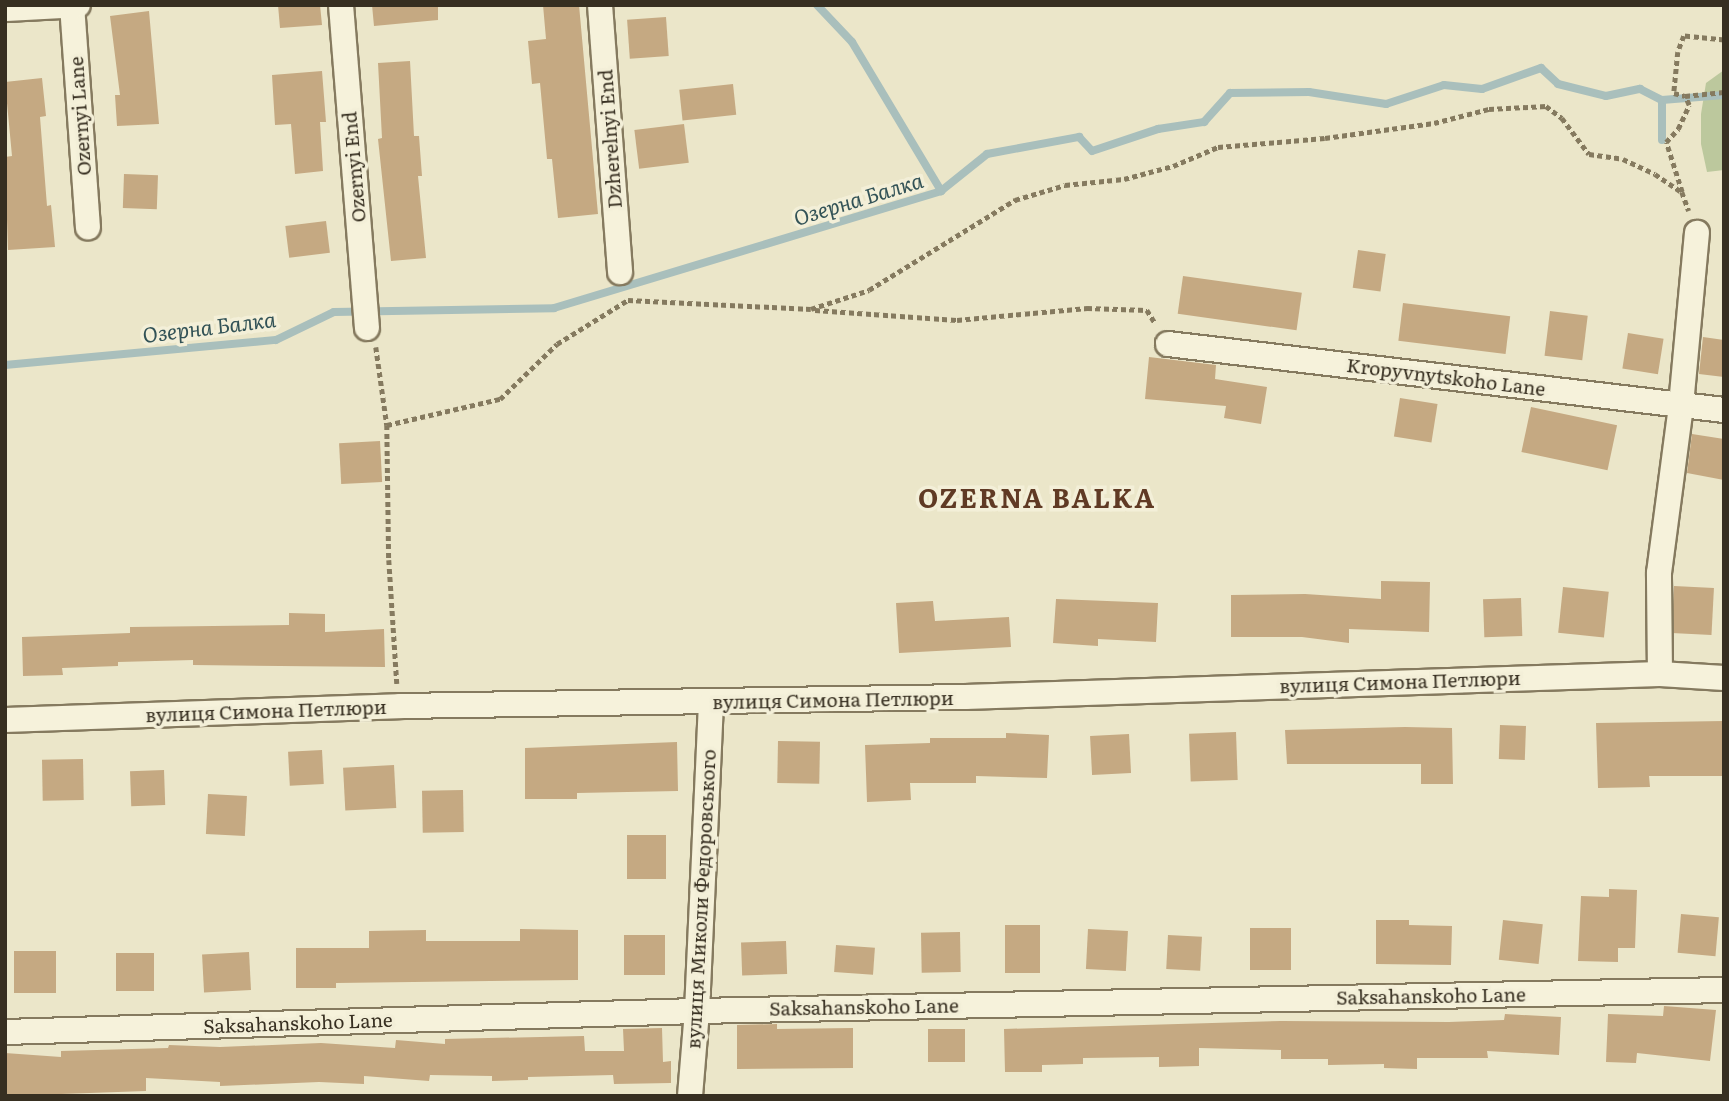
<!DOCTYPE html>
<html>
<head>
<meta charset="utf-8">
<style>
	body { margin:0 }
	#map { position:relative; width:1729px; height:1101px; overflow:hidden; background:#ebe6c9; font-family:Literata,serif }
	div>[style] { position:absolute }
	.green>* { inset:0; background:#bcc89d }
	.stream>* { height:8px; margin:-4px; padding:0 4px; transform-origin:4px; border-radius:4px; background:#a9bfbc }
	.building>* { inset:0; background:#c5a982; transform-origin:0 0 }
	.path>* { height:4.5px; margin-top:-2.25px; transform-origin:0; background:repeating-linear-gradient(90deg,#857a5f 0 5px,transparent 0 8.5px) }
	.roads { filter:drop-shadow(2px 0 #857a5f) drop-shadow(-2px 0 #857a5f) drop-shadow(0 2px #857a5f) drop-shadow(0 -2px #857a5f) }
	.minor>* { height:24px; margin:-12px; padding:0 12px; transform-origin:12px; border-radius:12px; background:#f6f2db }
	span { translate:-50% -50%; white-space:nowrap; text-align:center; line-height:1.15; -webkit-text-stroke:7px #f3efd8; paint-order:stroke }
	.street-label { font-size:19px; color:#372f21 }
	.water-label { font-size:21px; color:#325256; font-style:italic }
	.district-label { font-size:26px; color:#603a24; font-weight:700; letter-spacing:2px }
	.frame { position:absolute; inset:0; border:7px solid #372f21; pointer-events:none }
</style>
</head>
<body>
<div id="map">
	<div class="green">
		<div style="clip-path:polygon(1724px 70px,1724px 170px,1707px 172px,1701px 144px,1701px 114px,1706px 83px)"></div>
	</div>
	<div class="stream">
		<div style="left:817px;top:5px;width:51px;rotate:46.6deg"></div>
		<div style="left:852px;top:42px;width:174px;rotate:59.1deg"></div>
		<div style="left:1662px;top:100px;width:40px;rotate:90deg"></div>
		<div style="left:5px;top:365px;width:272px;rotate:-5.3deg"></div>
		<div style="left:276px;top:340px;width:64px;rotate:-25.8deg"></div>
		<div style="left:334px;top:312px;width:220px;rotate:-1deg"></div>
		<div style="left:554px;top:308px;width:404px;rotate:-16.8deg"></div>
		<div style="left:941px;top:191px;width:59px;rotate:-38.8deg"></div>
		<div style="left:987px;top:154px;width:94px;rotate:-10.5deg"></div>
		<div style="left:1079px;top:137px;width:19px;rotate:47deg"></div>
		<div style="left:1092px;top:151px;width:70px;rotate:-18.4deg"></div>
		<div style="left:1158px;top:129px;width:47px;rotate:-8.7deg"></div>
		<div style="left:1204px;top:122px;width:39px;rotate:-48deg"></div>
		<div style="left:1230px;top:93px;width:79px;rotate:-0.7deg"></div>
		<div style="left:1309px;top:92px;width:78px;rotate:8.9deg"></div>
		<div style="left:1386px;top:104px;width:61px;rotate:-18.1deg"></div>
		<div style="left:1444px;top:85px;width:38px;rotate:6deg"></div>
		<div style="left:1482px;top:89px;width:63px;rotate:-19.6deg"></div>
		<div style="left:1541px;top:68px;width:23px;rotate:43deg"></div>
		<div style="left:1558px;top:84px;width:49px;rotate:14deg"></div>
		<div style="left:1606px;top:96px;width:35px;rotate:-12deg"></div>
		<div style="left:1640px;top:89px;width:25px;rotate:27deg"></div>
		<div style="left:1662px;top:100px;width:62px;rotate:-4.6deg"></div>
	</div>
	<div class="building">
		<div style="clip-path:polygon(278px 5px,320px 5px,322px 25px,280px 28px)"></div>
		<div style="clip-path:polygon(372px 5px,438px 5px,438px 20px,374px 26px)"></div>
		<div style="clip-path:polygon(543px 5px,579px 5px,598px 214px,558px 218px,552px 159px,547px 159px,540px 83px,532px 84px,528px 41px,546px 39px)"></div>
		<div style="clip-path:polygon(149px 11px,159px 124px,117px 126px,115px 95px,120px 95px,110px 16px)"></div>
		<div style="left:666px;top:17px;width:39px;height:39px;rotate:86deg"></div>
		<div style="clip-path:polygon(410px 61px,414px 136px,419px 136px,422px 176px,418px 176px,426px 258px,391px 261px,378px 139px,382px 138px,378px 63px)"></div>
		<div style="clip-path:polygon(322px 71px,326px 122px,320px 122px,323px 171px,295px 174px,291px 124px,275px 125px,272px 75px)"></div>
		<div style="clip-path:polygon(42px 78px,46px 116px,40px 117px,47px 206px,51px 205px,55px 247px,8px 250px,5px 157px,12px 156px,5px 82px)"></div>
		<div style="left:733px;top:84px;width:31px;height:54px;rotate:84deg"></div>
		<div style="left:684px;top:124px;width:39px;height:50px;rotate:83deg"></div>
		<div style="left:124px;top:174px;width:34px;height:34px;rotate:2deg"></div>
		<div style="left:326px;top:221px;width:32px;height:41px;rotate:83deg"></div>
		<div style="left:1358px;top:250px;width:28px;height:38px;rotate:8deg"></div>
		<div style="left:1183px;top:276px;width:120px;height:38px;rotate:8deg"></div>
		<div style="left:1403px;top:303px;width:108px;height:38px;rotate:7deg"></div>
		<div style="left:1550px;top:311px;width:38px;height:45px;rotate:7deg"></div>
		<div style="left:1628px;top:333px;width:36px;height:36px;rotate:9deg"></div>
		<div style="clip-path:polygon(1703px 337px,1724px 340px,1724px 377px,1699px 374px)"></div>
		<div style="clip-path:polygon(1149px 357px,1216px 365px,1215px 379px,1267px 387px,1261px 424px,1224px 418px,1226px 406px,1145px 399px)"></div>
		<div style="left:1400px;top:398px;width:38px;height:39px;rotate:9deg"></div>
		<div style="left:1531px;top:407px;width:88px;height:46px;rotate:12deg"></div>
		<div style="clip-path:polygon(1692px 434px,1724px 439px,1724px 480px,1687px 473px)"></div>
		<div style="left:380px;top:441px;width:41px;height:41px;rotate:87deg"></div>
		<div style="clip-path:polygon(1381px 581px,1430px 582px,1429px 632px,1349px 629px,1349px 643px,1302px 637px,1231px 637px,1231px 595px,1305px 594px,1381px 599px)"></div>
		<div style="left:1674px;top:586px;width:40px;height:47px;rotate:3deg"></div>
		<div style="left:1563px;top:587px;width:46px;height:46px;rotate:6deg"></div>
		<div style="left:1521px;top:598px;width:38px;height:38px;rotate:88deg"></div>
		<div style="clip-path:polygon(1056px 599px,1158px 603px,1156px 642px,1098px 639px,1098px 646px,1053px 643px)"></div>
		<div style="clip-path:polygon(933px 601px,935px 621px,1009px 617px,1011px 647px,899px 653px,896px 603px)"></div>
		<div style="clip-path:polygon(289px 613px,325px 614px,325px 632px,384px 629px,385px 667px,193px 665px,193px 660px,118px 662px,118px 666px,62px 668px,63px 675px,23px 676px,22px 637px,130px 633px,130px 627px,289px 625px)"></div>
		<div style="clip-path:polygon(1724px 721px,1724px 776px,1649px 776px,1650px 787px,1598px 788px,1596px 723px)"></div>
		<div style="left:1500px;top:725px;width:26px;height:34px;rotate:2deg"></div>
		<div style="clip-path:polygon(1405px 727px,1452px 728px,1453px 784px,1421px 784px,1421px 764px,1287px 764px,1285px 730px)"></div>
		<div style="left:1236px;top:732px;width:48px;height:47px;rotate:88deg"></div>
		<div style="clip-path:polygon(1006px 733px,1049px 735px,1047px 778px,976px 776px,976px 783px,910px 783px,911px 800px,867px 802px,865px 745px,930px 743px,930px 738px,1006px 738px)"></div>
		<div style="left:1129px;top:734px;width:39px;height:39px;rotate:87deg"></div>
		<div style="left:778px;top:741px;width:42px;height:42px;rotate:1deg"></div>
		<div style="clip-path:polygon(677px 742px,678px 791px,577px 793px,577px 799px,525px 799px,525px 748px)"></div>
		<div style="left:322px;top:750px;width:34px;height:34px;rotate:87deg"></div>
		<div style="left:83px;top:759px;width:41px;height:41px;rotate:89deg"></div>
		<div style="left:394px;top:765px;width:43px;height:51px;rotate:87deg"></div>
		<div style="left:164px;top:770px;width:35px;height:34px;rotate:88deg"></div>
		<div style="left:463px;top:790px;width:42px;height:41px;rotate:89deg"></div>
		<div style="left:208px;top:794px;width:39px;height:40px;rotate:3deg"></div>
		<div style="left:627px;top:835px;width:39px;height:44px"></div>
		<div style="clip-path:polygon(1609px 889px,1637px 890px,1635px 948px,1618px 948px,1618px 962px,1578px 961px,1581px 896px,1609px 897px)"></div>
		<div style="left:1681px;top:914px;width:38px;height:39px;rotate:5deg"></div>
		<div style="clip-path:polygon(1376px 920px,1409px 920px,1409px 925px,1452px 926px,1451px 965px,1376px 964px)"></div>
		<div style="left:1503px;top:920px;width:40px;height:40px;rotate:6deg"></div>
		<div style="left:1005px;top:925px;width:35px;height:48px"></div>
		<div style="left:1250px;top:928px;width:41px;height:42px"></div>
		<div style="clip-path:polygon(520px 929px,578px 930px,578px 980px,336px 983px,336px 988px,296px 988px,296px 948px,369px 948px,369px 931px,426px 930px,426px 941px,520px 941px)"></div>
		<div style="left:1088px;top:929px;width:40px;height:40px;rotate:3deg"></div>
		<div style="left:960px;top:932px;width:40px;height:39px;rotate:89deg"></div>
		<div style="left:624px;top:935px;width:41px;height:40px"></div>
		<div style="left:1168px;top:935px;width:34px;height:34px;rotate:3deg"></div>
		<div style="left:786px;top:941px;width:33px;height:45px;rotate:88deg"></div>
		<div style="left:836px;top:945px;width:39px;height:27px;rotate:4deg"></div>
		<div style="left:14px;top:951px;width:42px;height:42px"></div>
		<div style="left:249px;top:952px;width:38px;height:47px;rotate:87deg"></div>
		<div style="left:116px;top:953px;width:38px;height:38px"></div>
		<div style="clip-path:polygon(1664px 1006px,1716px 1010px,1710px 1061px,1637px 1053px,1636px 1063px,1606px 1062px,1608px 1014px,1663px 1016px)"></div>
		<div style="clip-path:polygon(1505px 1014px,1561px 1017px,1559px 1055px,1487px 1051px,1488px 1058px,1417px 1058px,1417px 1069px,1384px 1068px,1384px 1064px,1328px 1065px,1328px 1059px,1281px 1059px,1281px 1050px,1199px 1048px,1199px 1066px,1159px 1067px,1159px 1057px,1083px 1058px,1083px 1064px,1042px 1065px,1042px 1072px,1005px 1072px,1004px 1029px,1281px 1021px,1449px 1022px,1504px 1020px)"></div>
		<div style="clip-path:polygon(777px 1024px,777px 1029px,853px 1028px,853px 1068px,737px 1069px,737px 1025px)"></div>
		<div style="clip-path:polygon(662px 1028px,663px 1062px,671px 1061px,671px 1083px,614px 1084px,613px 1075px,528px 1077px,528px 1080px,492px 1081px,492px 1076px,430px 1075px,429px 1081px,364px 1076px,364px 1084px,319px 1082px,220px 1086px,220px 1082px,146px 1078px,146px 1091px,5px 1096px,5px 1053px,61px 1057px,61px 1051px,168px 1048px,169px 1045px,220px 1047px,321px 1043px,395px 1048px,396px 1040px,445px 1044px,445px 1039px,584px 1036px,585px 1051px,624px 1051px,623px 1029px)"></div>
		<div style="left:965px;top:1029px;width:33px;height:37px;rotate:90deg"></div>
	</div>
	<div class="path">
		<div style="left:1724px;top:40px;width:40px;rotate:-174.3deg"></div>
		<div style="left:1684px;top:36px;width:17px;rotate:111deg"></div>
		<div style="left:1678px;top:52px;width:41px;rotate:95.6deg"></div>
		<div style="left:1674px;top:93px;width:11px;rotate:15deg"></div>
		<div style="left:1685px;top:96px;width:39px;rotate:-6deg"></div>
		<div style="left:1682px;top:192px;width:20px;rotate:70deg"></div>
		<div style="left:815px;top:310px;width:142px;rotate:4deg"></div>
		<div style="left:957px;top:320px;width:131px;rotate:-5.3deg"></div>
		<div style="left:1087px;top:308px;width:60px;rotate:1.9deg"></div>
		<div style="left:1147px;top:310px;width:15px;rotate:58deg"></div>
		<div style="left:376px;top:347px;width:79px;rotate:82deg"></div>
		<div style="left:387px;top:425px;width:135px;rotate:89.2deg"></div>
		<div style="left:389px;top:560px;width:124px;rotate:86.3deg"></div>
		<div style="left:387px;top:425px;width:116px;rotate:-13deg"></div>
		<div style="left:500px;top:399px;width:79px;rotate:-44deg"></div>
		<div style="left:557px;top:344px;width:84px;rotate:-31.8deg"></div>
		<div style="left:628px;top:300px;width:183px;rotate:2.8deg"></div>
		<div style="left:811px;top:309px;width:61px;rotate:-18.1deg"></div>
		<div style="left:869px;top:290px;width:172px;rotate:-31.7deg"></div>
		<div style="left:1015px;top:200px;width:52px;rotate:-16.7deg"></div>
		<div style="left:1065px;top:185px;width:59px;rotate:-5.8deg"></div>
		<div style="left:1124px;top:179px;width:51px;rotate:-14.9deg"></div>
		<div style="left:1173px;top:166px;width:49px;rotate:-22.9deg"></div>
		<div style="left:1218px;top:147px;width:107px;rotate:-4.8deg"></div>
		<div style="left:1325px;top:138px;width:110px;rotate:-7.8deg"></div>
		<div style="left:1434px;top:123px;width:57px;rotate:-14.3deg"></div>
		<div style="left:1489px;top:109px;width:57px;rotate:-3deg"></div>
		<div style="left:1546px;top:106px;width:20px;rotate:37deg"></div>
		<div style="left:1562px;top:118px;width:45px;rotate:53.1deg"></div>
		<div style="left:1589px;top:154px;width:34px;rotate:8deg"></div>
		<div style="left:1623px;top:159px;width:35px;rotate:25deg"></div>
		<div style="left:1655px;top:174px;width:32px;rotate:34deg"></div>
		<div style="left:1682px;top:192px;width:52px;rotate:-107.7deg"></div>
		<div style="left:1666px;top:142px;width:18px;rotate:-47deg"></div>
		<div style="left:1678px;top:129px;width:26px;rotate:-65deg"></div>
		<div style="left:1689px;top:105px;width:10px;rotate:-114deg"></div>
	</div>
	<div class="roads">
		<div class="minor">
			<div style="left:72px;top:5px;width:223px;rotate:85.9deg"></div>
			<div style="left:341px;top:5px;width:324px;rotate:85.4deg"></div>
			<div style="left:600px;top:5px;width:268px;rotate:85.7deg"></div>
			<div style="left:5px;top:9px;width:73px;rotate:-3.1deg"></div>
			<div style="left:1168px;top:344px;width:560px;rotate:6.77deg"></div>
			<div style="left:1660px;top:674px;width:101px;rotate:-90.6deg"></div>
			<div style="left:1659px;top:573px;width:169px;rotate:-82.5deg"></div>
			<div style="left:1681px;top:405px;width:173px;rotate:-84.7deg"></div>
			<div style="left:5px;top:720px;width:395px;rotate:-2deg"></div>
			<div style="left:400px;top:706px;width:565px;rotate:-0.91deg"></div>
			<div style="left:965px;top:697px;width:695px;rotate:-1.9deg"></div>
			<div style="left:1660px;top:674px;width:64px;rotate:3.6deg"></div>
			<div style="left:5px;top:1032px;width:692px;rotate:-1.74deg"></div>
			<div style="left:697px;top:1011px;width:1027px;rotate:-1.17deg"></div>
			<div style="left:690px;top:1096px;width:85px;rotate:-85.3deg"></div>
			<div style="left:697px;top:1011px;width:308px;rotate:-87.4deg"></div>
		</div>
	</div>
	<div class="street-label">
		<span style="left:80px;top:116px;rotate:-94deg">Ozernyi Lane</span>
		<span style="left:610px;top:139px;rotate:-94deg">Dzherelnyi End</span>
		<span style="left:354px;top:167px;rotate:-95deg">Ozernyi End</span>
		<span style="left:1446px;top:377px;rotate:7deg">Kropyvnytskoho Lane</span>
		<span style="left:1400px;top:682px;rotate:-2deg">вулиця Симона Петлюри</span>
		<span style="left:833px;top:700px;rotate:-1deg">вулиця Симона Петлюри</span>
		<span style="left:266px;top:711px;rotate:-2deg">вулиця Симона Петлюри</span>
		<span style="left:701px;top:899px;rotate:-87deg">вулиця Миколи Федоровського</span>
		<span style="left:1431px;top:996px;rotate:-1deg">Saksahanskoho Lane</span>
		<span style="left:864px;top:1007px;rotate:-1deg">Saksahanskoho Lane</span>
		<span style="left:298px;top:1023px;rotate:-2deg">Saksahanskoho Lane</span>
	</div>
	<div class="water-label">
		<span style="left:858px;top:198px;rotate:-17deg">Озерна Балка</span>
		<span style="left:209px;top:326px;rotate:-7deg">Озерна Балка</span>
	</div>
	<div class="district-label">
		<span style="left:1037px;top:497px">OZERNA BALKA</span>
	</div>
	<div class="frame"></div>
</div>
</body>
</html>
